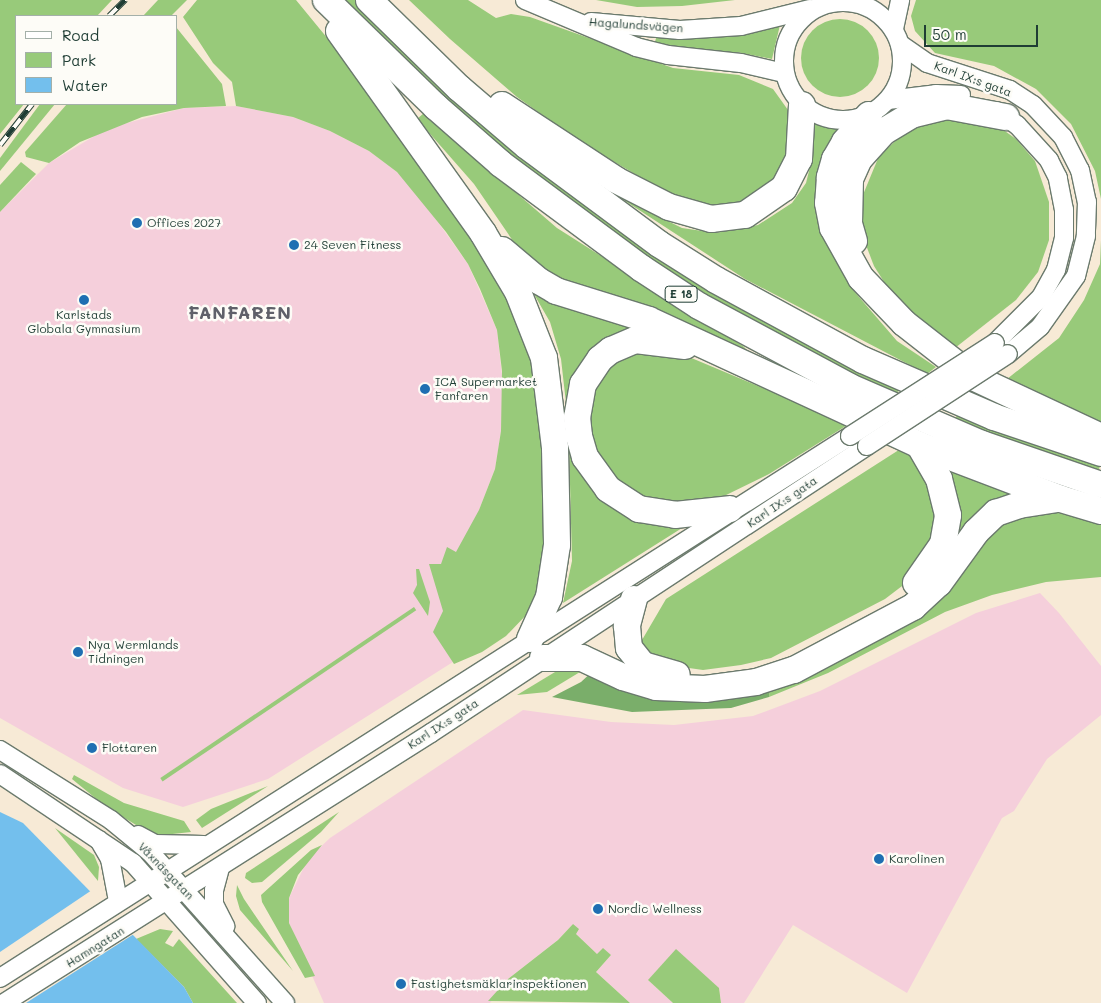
<!DOCTYPE html>
<html>
<head>
<meta charset="utf-8">
<style>
	body { margin:0 }
	#map { position:relative; width:1101px; height:1003px; overflow:hidden; background:#f7ead6; font-family:Mali,sans-serif }
	div>[style] { position:absolute }
	.built>* { inset:0; background:#f5cfdb }
	.green>* { inset:0; background:#98ca7a; transform-origin:0 0 }
	.round { border-radius:50% }
	.forest>* { inset:0; background:#7aae6a }
	.water>* { inset:0; background:#73bfed }
	.pier>* { inset:0; background:#f7ead6 }
	.roads { filter:drop-shadow(1px 0 #6b7a6d) drop-shadow(-1px 0 #6b7a6d) drop-shadow(0 1px #6b7a6d) drop-shadow(0 -1px #6b7a6d) }
	.tertiary>* { height:18px; margin:-9px; padding:0 9px; transform-origin:9px; border-radius:9px; background:#fff }
	.tertiary>.ring { margin:-9px; padding:0; box-sizing:content-box; background:none; border:18px solid #fff; border-radius:50% }
	.motorway>* { height:26px; margin:-13px; padding:0 13px; transform-origin:13px; border-radius:13px; background:#fff }
	.rail>* { height:5.5px; margin-top:-2.75px; transform-origin:0; background:repeating-linear-gradient(90deg,#fdfcf7 0 11px,#1f3d34 0 22px); box-sizing:border-box; border-block:1px solid #1f3d34 }
	.bridges { filter:drop-shadow(1px 0 #6b7a6d) drop-shadow(-1px 0 #6b7a6d) drop-shadow(0 1px #6b7a6d) drop-shadow(0 -1px #6b7a6d) }
	.tertiary-bridge>* { height:18px; margin:-9px; padding:0 9px; transform-origin:9px; border-radius:9px; background:#fff }
	.dots>* { width:14px; height:14px; translate:-50% -50%; box-sizing:border-box; border:2px solid #fdfcf7; border-radius:50% }
	span { translate:-50% -50%; white-space:nowrap; text-align:center; line-height:1.15; -webkit-text-stroke:5px #fdfcf7; paint-order:stroke }
	.shield-label span { padding:1px 4px; background:#fdfcf7; border:1px solid; border-radius:4px; -webkit-text-stroke-width:0 }
	.shield-label { font-size:11px; color:#1f3d34; font-weight:700 }
	.street-label { font-size:12px; color:#1f3d34 }
	.poi-label { font-size:12px; color:#1f3d34 }
	.left { translate:0 -50%; text-align:left }
	.district-label { font-size:18px; color:#5f6069; font-weight:700; letter-spacing:1px }
	.legend { position:absolute; left:15px; top:15px; width:162px; height:90px; box-sizing:border-box; background:#fdfcf7; border:1px solid #a4b0a9; margin:0; padding:6px 9px; list-style:none; font-size:15px; color:#1f3d34 }
	.legend li { display:flex; align-items:center; gap:10px; height:25px }
	.legend b { width:25px; border:1px solid #a4b0a9 }
	.scale { position:absolute; left:924px; top:25px; width:114px; height:22px; box-sizing:border-box; border:2px solid #1f3d34; border-top:0; padding-left:6px; font-size:15px; line-height:18px; white-space:nowrap; color:#1f3d34; -webkit-text-stroke:4px #fdfcf7; paint-order:stroke }
</style>
</head>
<body>
<div id="map">
	<div class="built">
		<div style="clip-path:polygon(236px 106px,293px 117px,330px 131px,369px 151px,397px 172px,422px 200px,468px 264px,497px 330px,504px 393px,501px 431px,495px 469px,479px 510px,464px 655px,268px 779px,183px 807px,123px 788px,0 718px,0 212px,49px 163px,108px 128px,184px 108px)"></div>
		<div style="clip-path:polygon(1040px 593px,1059px 613px,1101px 666px,1101px 715px,1047px 759px,1014px 811px,1002px 818px,907px 993px,793px 925px,744px 1003px,721px 1003px,719px 988px,648px 980px,673px 1003px,630px 1003px,596px 972px,611px 955px,597px 954px,576px 934px,573px 924px,558px 940px,508px 979px,490px 1003px,324px 1003px,289px 923px,289px 898px,308px 859px,330px 838px,523px 710px,611px 722px,674px 725px,753px 716px,820px 691px,976px 613px)"></div>
	</div>
	<div class="green">
		<div style="clip-path:polygon(0 0,112px 0,97px 16px,16px 16px,16px 104px,24px 104px,0 134px)"></div>
		<div style="clip-path:polygon(158px 0,187px 0,171px 16px,143px 16px)"></div>
		<div style="clip-path:polygon(197px 0,296px 0,429px 162px,492px 256px,531px 351px,542px 413px,548px 546px,540px 591px,530px 611px,506px 636px,482px 652px,454px 664px,433px 632px,443px 611px,429px 564px,441px 564px,447px 547px,456px 552px,479px 510px,495px 469px,501px 431px,502px 371px,497px 330px,480px 289px,468px 264px,446px 232px,397px 172px,369px 151px,330px 131px,293px 117px,236px 106px,232px 82px,213px 63px,183px 17px)"></div>
		<div style="clip-path:polygon(345px 0,357px 0,505px 139px,903px 388px,892px 396px,684px 283px,563px 198px,462px 114px)"></div>
		<div style="clip-path:polygon(409px 0,468px 0,496px 18px,511px 14px,530px 17px,673px 68px,739px 75px,773px 89px,793px 117px,791px 156px,776px 186px,747px 203px,713px 210px,669px 194px,582px 143px,517px 97px,450px 39px)"></div>
		<div style="clip-path:polygon(596px 0,735px 0,682px 6px,637px 7px)"></div>
		<div style="clip-path:polygon(916px 0,1101px 0,1101px 199px,1095px 171px,1071px 124px,1036px 89px,994px 66px,935px 53px,915px 31px,911px 16px)"></div>
		<div class="round" style="left:801px;top:19px;width:78px;height:78px"></div>
		<div style="clip-path:polygon(780px 25px,772px 59px,737px 52px,703px 52px,655px 42px,656px 38px,708px 37px)"></div>
		<div style="clip-path:polygon(176px 27px,222px 84px,226px 106px,184px 108px,142px 117px,80px 142px,49px 163px,26px 157px,25px 152px,67px 104px,176px 104px)"></div>
		<div style="clip-path:polygon(40px 104px,55px 104px,0 171px,0 158px)"></div>
		<div style="clip-path:polygon(424px 113px,557px 228px,743px 346px,765px 368px,578px 292px,524px 257px,474px 184px,417px 119px)"></div>
		<div style="clip-path:polygon(945px 116px,995px 124px,1016px 139px,1035px 161px,1049px 202px,1049px 240px,1038px 272px,1016px 300px,955px 348px,920px 322px,891px 293px,874px 266px,861px 232px,860px 202px,879px 156px,903px 134px)"></div>
		<div style="clip-path:polygon(812px 121px,843px 131px,833px 255px,853px 290px,897px 341px,936px 367px,927px 374px,745px 279px,619px 197px,682px 228px,716px 233px,758px 225px,792px 203px,806px 183px,813px 155px)"></div>
		<div style="clip-path:polygon(21px 162px,36px 174px,0 212px,0 185px)"></div>
		<div style="clip-path:polygon(1101px 240px,1101px 423px,1002px 383px,1059px 338px,1084px 300px,1100px 264px)"></div>
		<div style="clip-path:polygon(531px 289px,652px 330px,607px 339px,583px 360px,566px 403px,561px 359px,550px 322px)"></div>
		<div style="clip-path:polygon(670px 349px,849px 424px,769px 474px,720px 498px,670px 509px,621px 489px,587px 438px,593px 385px,618px 354px)"></div>
		<div style="left:958px;top:412px;width:152px;height:11px;rotate:20deg"></div>
		<div style="clip-path:polygon(569px 445px,581px 467px,690px 523px,563px 603px,572px 561px)"></div>
		<div style="clip-path:polygon(905px 446px,935px 490px,938px 538px,906px 583px,885px 599px,771px 658px,741px 665px,703px 670px,654px 663px,636px 642px,642px 640px,666px 599px)"></div>
		<div style="clip-path:polygon(942px 461px,1018px 493px,952px 550px)"></div>
		<div style="clip-path:polygon(1038px 512px,1058px 513px,1101px 523px,1101px 577px,1046px 582px,992px 595px,945px 612px,828px 673px,769px 697px,770px 685px,859px 644px,1003px 520px)"></div>
		<div style="clip-path:polygon(416px 569px,419px 569px,430px 602px,428px 616px,413px 593px,417px 585px)"></div>
		<div style="left:414px;top:607px;width:4px;height:306px;rotate:56deg"></div>
		<div style="clip-path:polygon(584px 666px,580px 672px,547px 692px,517px 695px,560px 669px)"></div>
		<div style="clip-path:polygon(74px 775px,124px 803px,184px 821px,191px 832px,154px 836px,105px 806px,72px 779px)"></div>
		<div style="clip-path:polygon(268px 786px,202px 828px,196px 820px,211px 809px)"></div>
		<div style="clip-path:polygon(339px 812px,321px 832px,262px 882px,252px 883px,245px 878px,246px 873px)"></div>
		<div style="clip-path:polygon(55px 828px,94px 855px,99px 867px,98px 881px)"></div>
		<div style="clip-path:polygon(322px 845px,298px 875px,289px 898px,289px 923px,315px 976px,305px 978px,262px 902px,261px 895px,311px 850px)"></div>
		<div style="clip-path:polygon(237px 885px,244px 899px,293px 971px,240px 910px,236px 896px)"></div>
		<div style="clip-path:polygon(573px 924px,579px 929px,576px 934px,597px 954px,603px 948px,611px 955px,596px 972px,630px 1003px,488px 1001px,508px 979px,558px 940px)"></div>
		<div style="clip-path:polygon(160px 929px,173px 931px,165px 943px,173px 947px,179px 939px,237px 1003px,193px 1003px,184px 987px,136px 939px)"></div>
		<div style="clip-path:polygon(676px 949px,719px 988px,721px 1003px,673px 1003px,648px 980px)"></div>
	</div>
	<div class="forest">
		<div style="clip-path:polygon(594px 670px,770px 685px,769px 697px,731px 708px,632px 712px,552px 697px,581px 682px)"></div>
	</div>
	<div class="water">
		<div style="clip-path:polygon(0 812px,23px 823px,184px 987px,193px 1003px,0 1003px)"></div>
	</div>
	<div class="pier">
		<div style="clip-path:polygon(92px 890px,134px 934px,26px 1003px,0 1003px,0 952px)"></div>
	</div>
	<div class="roads">
		<div class="tertiary">
			<div style="left:525px;top:0;width:121px;rotate:22.9deg"></div>
			<div style="left:636px;top:47px;width:33px;rotate:14deg"></div>
			<div style="left:668px;top:55px;width:73px;rotate:6.3deg"></div>
			<div style="left:741px;top:63px;width:44px;rotate:13.1deg"></div>
			<div class="ring" style="left:784px;top:2px;width:100px;height:100px"></div>
			<div style="left:591px;top:22px;width:89px;rotate:5.1deg"></div>
			<div style="left:680px;top:30px;width:61px;rotate:-3.8deg"></div>
			<div style="left:741px;top:26px;width:71px;rotate:-13.8deg"></div>
			<div style="left:894px;top:29px;width:30px;rotate:-78deg"></div>
			<div style="left:900px;top:44px;width:33px;rotate:35deg"></div>
			<div style="left:927px;top:63px;width:87px;rotate:18deg"></div>
			<div style="left:1010px;top:90px;width:27px;rotate:33deg"></div>
			<div style="left:1033px;top:105px;width:44px;rotate:46.8deg"></div>
			<div style="left:1063px;top:137px;width:37px;rotate:63deg"></div>
			<div style="left:1080px;top:170px;width:33px;rotate:78deg"></div>
			<div style="left:1087px;top:202px;width:34px;rotate:92deg"></div>
			<div style="left:1086px;top:236px;width:41px;rotate:104deg"></div>
			<div style="left:1076px;top:276px;width:62px;rotate:125.2deg"></div>
			<div style="left:1040px;top:327px;width:42px;rotate:139.8deg"></div>
			<div style="left:888px;top:100px;width:48px;rotate:-7.1deg"></div>
			<div style="left:936px;top:94px;width:25px;rotate:2deg"></div>
			<div style="left:995px;top:343px;width:65px;rotate:-45deg"></div>
			<div style="left:1041px;top:297px;width:31px;rotate:-61deg"></div>
			<div style="left:1056px;top:270px;width:33px;rotate:-76deg"></div>
			<div style="left:1064px;top:238px;width:28px;rotate:-90deg"></div>
			<div style="left:1064px;top:210px;width:33px;rotate:-101deg"></div>
			<div style="left:1058px;top:178px;width:20px;rotate:-117deg"></div>
			<div style="left:1049px;top:160px;width:47px;rotate:-132.4deg"></div>
			<div style="left:1017px;top:125px;width:25px;rotate:-146deg"></div>
			<div style="left:0;top:750px;width:131px;rotate:32.2deg"></div>
			<div style="left:111px;top:820px;width:50px;rotate:39.4deg"></div>
			<div style="left:150px;top:852px;width:203px;rotate:48.2deg"></div>
			<div style="left:0;top:774px;width:160px;rotate:33.8deg"></div>
			<div style="left:133px;top:863px;width:187px;rotate:48.5deg"></div>
			<div style="left:138px;top:835px;width:19px;rotate:28deg"></div>
			<div style="left:155px;top:844px;width:49px;rotate:1.2deg"></div>
			<div style="left:99px;top:840px;width:22px;rotate:60deg"></div>
			<div style="left:110px;top:859px;width:43px;rotate:79.2deg"></div>
			<div style="left:220px;top:868px;width:23px;rotate:105deg"></div>
			<div style="left:214px;top:890px;width:14px;rotate:90deg"></div>
			<div style="left:214px;top:904px;width:25px;rotate:63deg"></div>
			<div style="left:0;top:978px;width:1008px;rotate:-32.52deg"></div>
			<div style="left:4px;top:1003px;width:505px;rotate:-32.31deg"></div>
			<div style="left:431px;top:733px;width:522px;rotate:-33.36deg"></div>
		</div>
		<div class="motorway">
			<div style="left:326px;top:0;width:153px;rotate:44.2deg"></div>
			<div style="left:436px;top:107px;width:86px;rotate:41.2deg"></div>
			<div style="left:501px;top:164px;width:174px;rotate:36.6deg"></div>
			<div style="left:641px;top:268px;width:69px;rotate:33.2deg"></div>
			<div style="left:699px;top:306px;width:171px;rotate:28.2deg"></div>
			<div style="left:850px;top:387px;width:144px;rotate:23.4deg"></div>
			<div style="left:982px;top:444px;width:126px;rotate:19deg"></div>
			<div style="left:369px;top:0;width:126px;rotate:44.4deg"></div>
			<div style="left:459px;top:88px;width:89px;rotate:40.5deg"></div>
			<div style="left:527px;top:146px;width:164px;rotate:36.6deg"></div>
			<div style="left:659px;top:244px;width:67px;rotate:32.3deg"></div>
			<div style="left:716px;top:280px;width:167px;rotate:28.6deg"></div>
			<div style="left:863px;top:360px;width:143px;rotate:23.5deg"></div>
			<div style="left:994px;top:417px;width:113px;rotate:18.6deg"></div>
			<div style="left:339px;top:31px;width:248px;rotate:54.5deg"></div>
			<div style="left:483px;top:233px;width:69px;rotate:59.3deg"></div>
			<div style="left:518px;top:292px;width:71px;rotate:68.5deg"></div>
			<div style="left:544px;top:358px;width:91px;rotate:83deg"></div>
			<div style="left:555px;top:448px;width:97px;rotate:88.8deg"></div>
			<div style="left:557px;top:545px;width:53px;rotate:98.7deg"></div>
			<div style="left:549px;top:597px;width:46px;rotate:114.3deg"></div>
			<div style="left:502px;top:105px;width:136px;rotate:33.3deg"></div>
			<div style="left:616px;top:180px;width:59px;rotate:27deg"></div>
			<div style="left:669px;top:207px;width:44px;rotate:15.9deg"></div>
			<div style="left:711px;top:219px;width:34px;rotate:-7deg"></div>
			<div style="left:745px;top:215px;width:47px;rotate:-34.7deg"></div>
			<div style="left:784px;top:188px;width:33px;rotate:-63deg"></div>
			<div style="left:799px;top:159px;width:54px;rotate:-86.8deg"></div>
			<div style="left:869px;top:115px;width:36px;rotate:132deg"></div>
			<div style="left:845px;top:142px;width:20px;rotate:120deg"></div>
			<div style="left:835px;top:159px;width:19px;rotate:106deg"></div>
			<div style="left:830px;top:177px;width:26px;rotate:94deg"></div>
			<div style="left:828px;top:203px;width:25px;rotate:79deg"></div>
			<div style="left:833px;top:228px;width:57px;rotate:60.8deg"></div>
			<div style="left:861px;top:278px;width:62px;rotate:46.3deg"></div>
			<div style="left:904px;top:323px;width:88px;rotate:38deg"></div>
			<div style="left:973px;top:377px;width:141px;rotate:25.1deg"></div>
			<div style="left:854px;top:241px;width:19px;rotate:-106deg"></div>
			<div style="left:849px;top:223px;width:44px;rotate:-88.7deg"></div>
			<div style="left:850px;top:179px;width:22px;rotate:-66deg"></div>
			<div style="left:859px;top:159px;width:36px;rotate:-48deg"></div>
			<div style="left:883px;top:132px;width:33px;rotate:-31deg"></div>
			<div style="left:911px;top:115px;width:37px;rotate:-14deg"></div>
			<div style="left:947px;top:106px;width:60px;rotate:10.6deg"></div>
			<div style="left:502px;top:250px;width:48px;rotate:40deg"></div>
			<div style="left:539px;top:281px;width:20px;rotate:30deg"></div>
			<div style="left:556px;top:291px;width:97px;rotate:17.3deg"></div>
			<div style="left:649px;top:320px;width:298px;rotate:24.8deg"></div>
			<div style="left:919px;top:445px;width:152px;rotate:20.8deg"></div>
			<div style="left:1061px;top:499px;width:42px;rotate:16.7deg"></div>
			<div style="left:685px;top:346px;width:50px;rotate:-173.2deg"></div>
			<div style="left:635px;top:340px;width:26px;rotate:157deg"></div>
			<div style="left:611px;top:350px;width:14px;rotate:141deg"></div>
			<div style="left:600px;top:359px;width:30px;rotate:124deg"></div>
			<div style="left:583px;top:384px;width:34px;rotate:100deg"></div>
			<div style="left:577px;top:417px;width:19px;rotate:84deg"></div>
			<div style="left:579px;top:436px;width:22px;rotate:74deg"></div>
			<div style="left:585px;top:457px;width:39px;rotate:54deg"></div>
			<div style="left:608px;top:489px;width:37px;rotate:33deg"></div>
			<div style="left:639px;top:509px;width:36px;rotate:9deg"></div>
			<div style="left:675px;top:515px;width:55px;rotate:-6.2deg"></div>
			<div style="left:916px;top:583px;width:47px;rotate:-55.3deg"></div>
			<div style="left:943px;top:544px;width:29px;rotate:-80deg"></div>
			<div style="left:948px;top:515px;width:37px;rotate:-104deg"></div>
			<div style="left:939px;top:479px;width:39px;rotate:-120deg"></div>
			<div style="left:634px;top:599px;width:28px;rotate:105deg"></div>
			<div style="left:627px;top:626px;width:22px;rotate:85deg"></div>
			<div style="left:629px;top:648px;width:22px;rotate:51deg"></div>
			<div style="left:643px;top:665px;width:35px;rotate:16deg"></div>
			<div style="left:543px;top:658px;width:39px"></div>
			<div style="left:582px;top:658px;width:45px;rotate:24.9deg"></div>
			<div style="left:623px;top:677px;width:34px;rotate:17deg"></div>
			<div style="left:656px;top:687px;width:49px;rotate:2.3deg"></div>
			<div style="left:705px;top:689px;width:51px;rotate:-7.8deg"></div>
			<div style="left:756px;top:682px;width:40px;rotate:-18deg"></div>
			<div style="left:794px;top:670px;width:135px;rotate:-27.9deg"></div>
			<div style="left:913px;top:607px;width:35px;rotate:-43deg"></div>
			<div style="left:939px;top:583px;width:63px;rotate:-54deg"></div>
			<div style="left:976px;top:532px;width:28px;rotate:-44deg"></div>
			<div style="left:996px;top:513px;width:24px;rotate:-19deg"></div>
			<div style="left:1019px;top:505px;width:39px;rotate:-9deg"></div>
		</div>
	</div>
	<div class="rail">
		<div style="left:109px;top:16px;width:23px;rotate:-45deg"></div>
		<div style="left:0;top:145px;width:52px;rotate:-52deg"></div>
	</div>
	<div class="bridges">
		<div class="tertiary-bridge">
			<div style="left:850px;top:436px;width:172px;rotate:-32.7deg"></div>
			<div style="left:867px;top:446px;width:168px;rotate:-33.1deg"></div>
		</div>
	</div>
	<div class="dots">
		<div style="left:137px;top:223px;background:#1f6fb2"></div>
		<div style="left:294px;top:245px;background:#1f6fb2"></div>
		<div style="left:84px;top:300px;background:#1f6fb2"></div>
		<div style="left:425px;top:389px;background:#1f6fb2"></div>
		<div style="left:78px;top:652px;background:#1f6fb2"></div>
		<div style="left:92px;top:748px;background:#1f6fb2"></div>
		<div style="left:879px;top:859px;background:#1f6fb2"></div>
		<div style="left:598px;top:909px;background:#1f6fb2"></div>
		<div style="left:401px;top:984px;background:#1f6fb2"></div>
	</div>
	<div class="shield-label">
		<span style="left:681px;top:294px">E 18</span>
	</div>
	<div class="street-label">
		<span style="left:636px;top:25px;rotate:4deg">Hagalundsvägen</span>
		<span style="left:973px;top:79px;rotate:20deg">Karl IX:s gata</span>
		<span style="left:782px;top:502px;rotate:-34deg">Karl IX:s gata</span>
		<span style="left:443px;top:724px;rotate:-33deg">Karl IX:s gata</span>
		<span style="left:166px;top:871px;rotate:46deg">Våxnäsgatan</span>
		<span style="left:95px;top:947px;rotate:-32deg">Hamngatan</span>
	</div>
	<div class="poi-label">
		<span class="left" style="left:147px;top:223px">Offices 2027</span>
		<span class="left" style="left:304px;top:245px">24 Seven Fitness</span>
		<span style="left:84px;top:322px">Karlstads<br>Globala Gymnasium</span>
		<span class="left" style="left:435px;top:389px">ICA Supermarket<br>Fanfaren</span>
		<span class="left" style="left:88px;top:652px">Nya Wermlands<br>Tidningen</span>
		<span class="left" style="left:102px;top:748px">Flottaren</span>
		<span class="left" style="left:889px;top:859px">Karolinen</span>
		<span class="left" style="left:608px;top:909px">Nordic Wellness</span>
		<span class="left" style="left:411px;top:984px">Fastighetsmäklarinspektionen</span>
	</div>
	<div class="district-label">
		<span style="left:240px;top:312px">FANFAREN</span>
	</div>
	<ul class="legend">
	<li><b style="height:6px;background:#fff"></b>Road</li>
	<li><b style="height:14px;background:#98ca7a"></b>Park</li>
	<li><b style="height:14px;background:#73bfed"></b>Water</li>
	</ul>
	<div class="scale">50 m</div>
</div>
</body>
</html>
